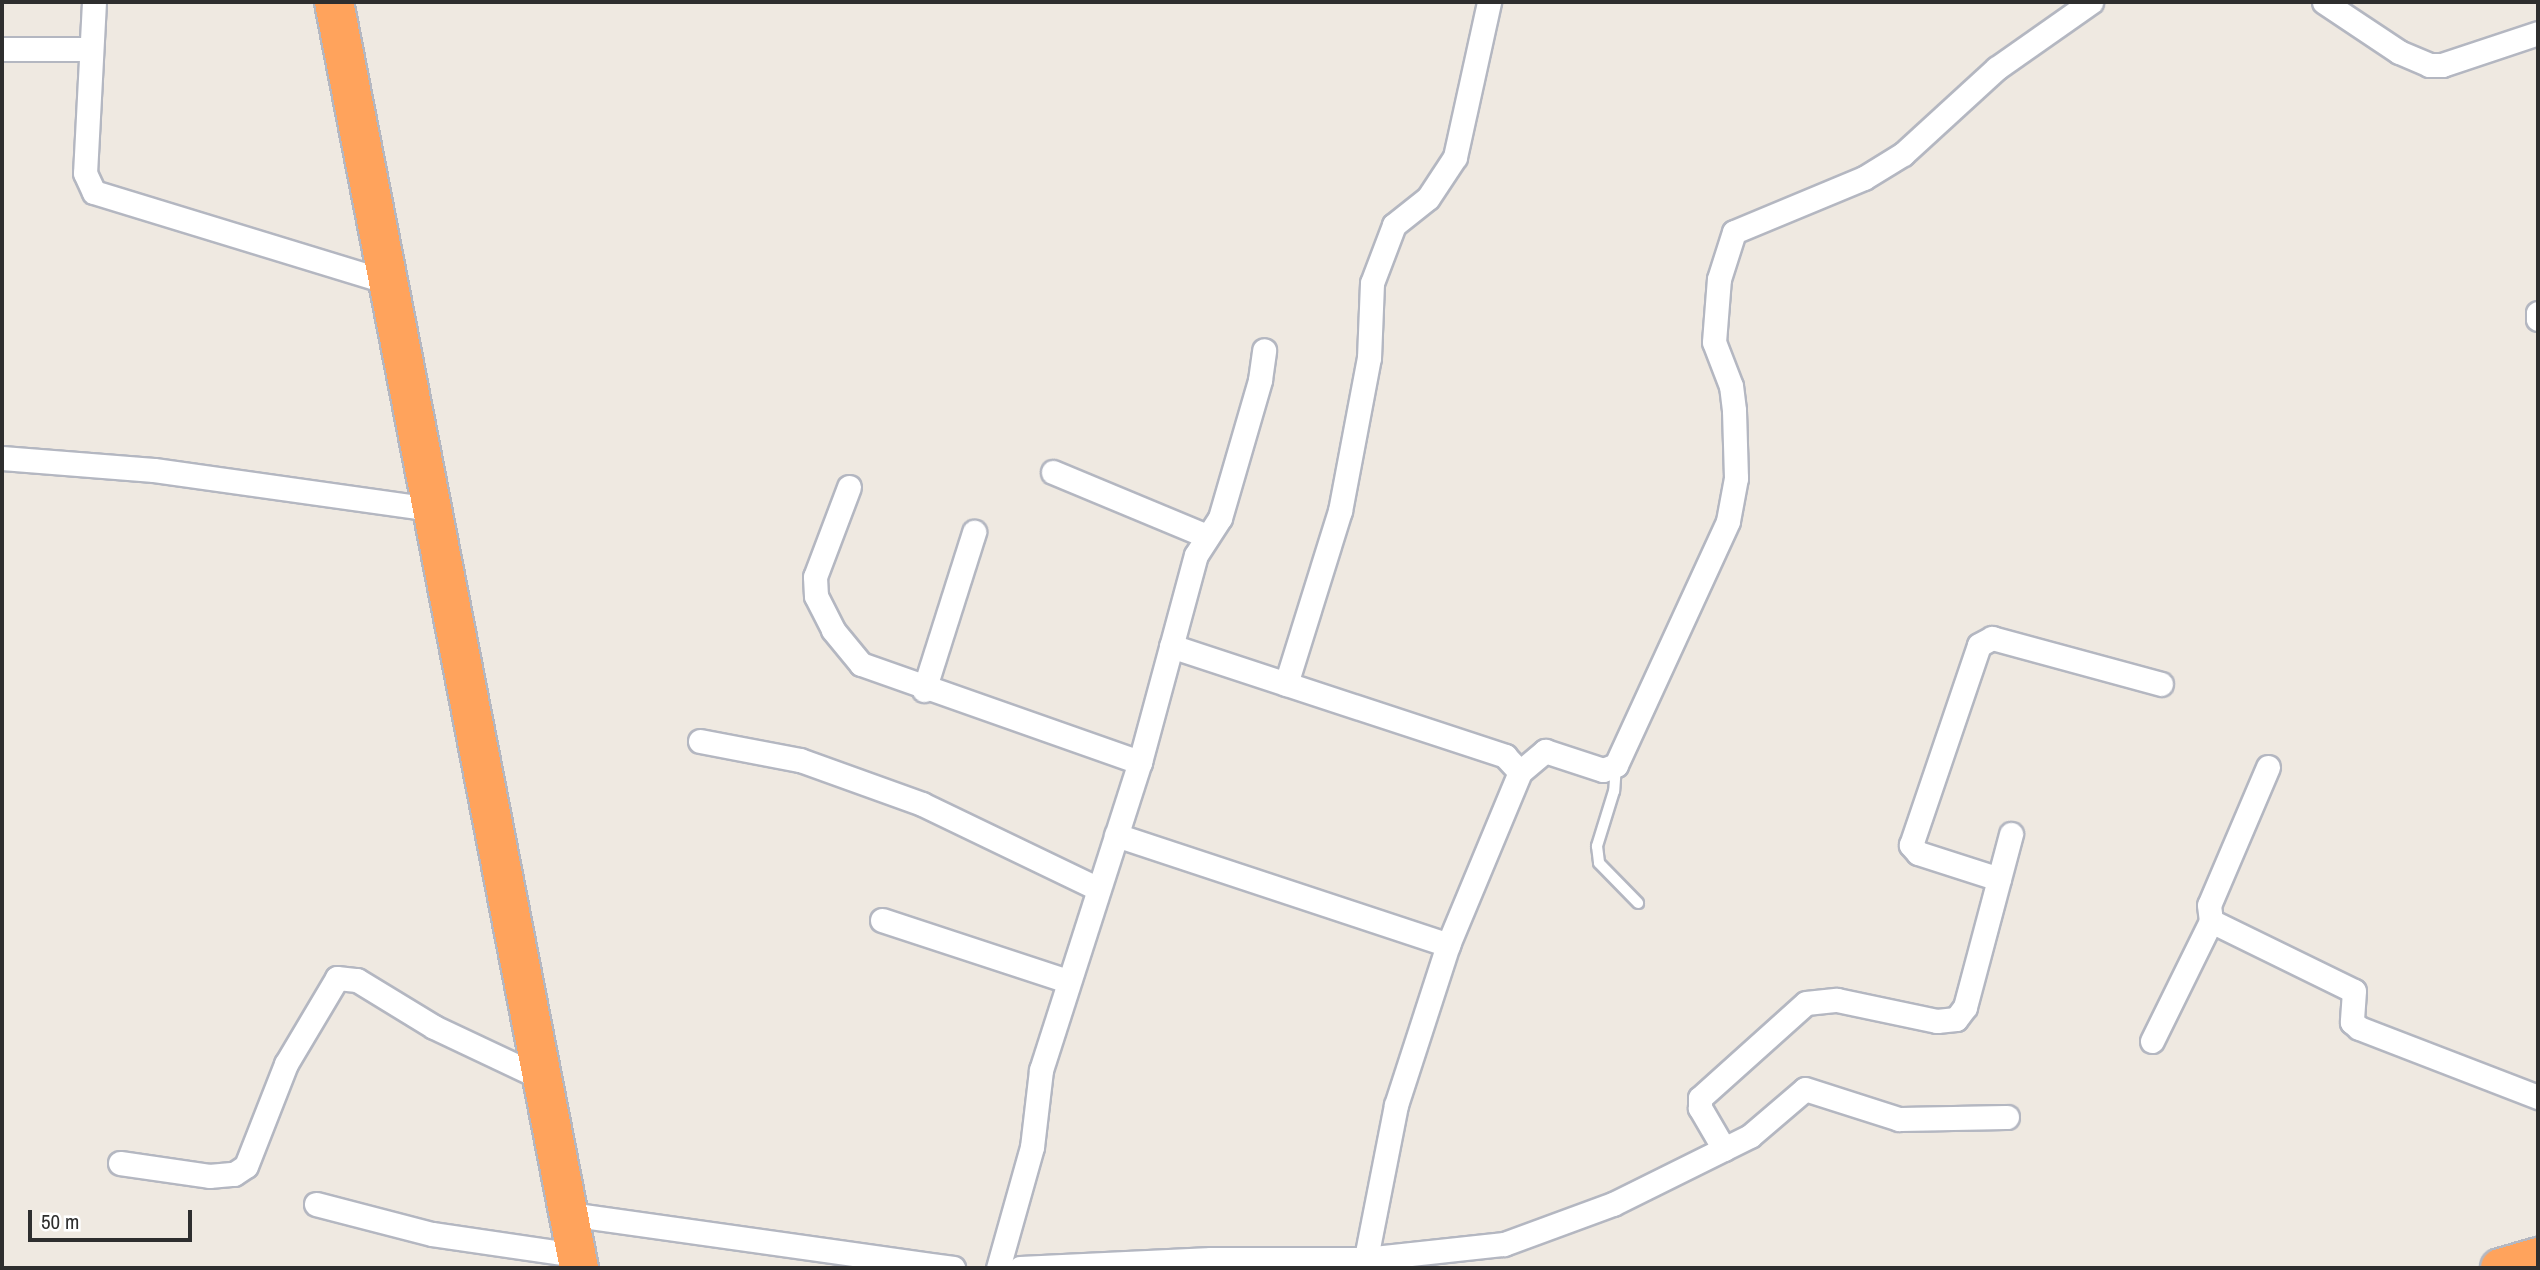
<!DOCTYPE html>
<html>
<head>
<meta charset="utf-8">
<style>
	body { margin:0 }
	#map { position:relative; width:2540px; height:1270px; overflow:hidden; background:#efe9e1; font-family:"Archivo Narrow",sans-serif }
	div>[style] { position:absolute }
	.roads { filter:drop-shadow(2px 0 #b4b7c1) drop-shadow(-2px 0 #b4b7c1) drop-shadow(0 2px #b4b7c1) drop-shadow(0 -2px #b4b7c1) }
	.lane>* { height:10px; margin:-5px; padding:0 5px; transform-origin:5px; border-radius:5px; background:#fff }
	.street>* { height:23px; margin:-11.5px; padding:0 11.5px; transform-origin:11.5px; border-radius:11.5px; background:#fff }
	.highway>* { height:38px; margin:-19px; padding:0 19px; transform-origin:19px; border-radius:19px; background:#ffa35c }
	span { translate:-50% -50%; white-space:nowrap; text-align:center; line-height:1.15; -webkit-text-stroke:7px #fff; paint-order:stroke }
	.frame { position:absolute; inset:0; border:4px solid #2e2e2e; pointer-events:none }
	.scale { position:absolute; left:28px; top:1210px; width:164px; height:32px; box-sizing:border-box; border:4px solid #2e2e2e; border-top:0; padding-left:9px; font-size:21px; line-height:24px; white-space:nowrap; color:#2e2e2e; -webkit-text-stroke:5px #fff; paint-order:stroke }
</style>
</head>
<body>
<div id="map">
	<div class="roads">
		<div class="lane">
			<div style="left:1616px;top:765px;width:26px;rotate:94deg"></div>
			<div style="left:1614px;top:791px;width:58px;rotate:107.2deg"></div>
			<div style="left:1597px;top:846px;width:17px;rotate:83deg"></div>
			<div style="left:1599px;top:863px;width:56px;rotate:45.7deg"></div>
		</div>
		<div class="street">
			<div style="left:94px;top:2px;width:171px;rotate:93deg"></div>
			<div style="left:85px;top:173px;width:21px;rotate:65deg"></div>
			<div style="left:94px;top:192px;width:308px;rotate:17deg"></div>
			<div style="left:2324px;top:2px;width:90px;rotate:33.7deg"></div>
			<div style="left:2399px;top:52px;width:33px;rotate:23deg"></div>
			<div style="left:2429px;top:65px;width:13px"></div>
			<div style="left:2442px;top:65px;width:101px;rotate:-18.4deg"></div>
			<div style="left:2px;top:49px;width:87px"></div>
			<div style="left:2538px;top:313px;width:6px;rotate:90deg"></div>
			<div style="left:2px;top:458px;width:152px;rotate:4.5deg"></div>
			<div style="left:154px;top:470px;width:281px;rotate:8deg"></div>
			<div style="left:1053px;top:472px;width:167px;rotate:22.6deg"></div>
			<div style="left:849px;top:487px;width:96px;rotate:110.7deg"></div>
			<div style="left:815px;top:577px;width:19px;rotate:87deg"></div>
			<div style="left:816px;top:596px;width:38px;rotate:63deg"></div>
			<div style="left:833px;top:630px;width:44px;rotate:50.5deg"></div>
			<div style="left:861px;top:664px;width:296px;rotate:19.4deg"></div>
			<div style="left:1171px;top:646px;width:352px;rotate:18.2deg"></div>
			<div style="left:1505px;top:756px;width:22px;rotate:47deg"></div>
			<div style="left:1520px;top:772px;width:187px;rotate:112.6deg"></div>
			<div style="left:1448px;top:945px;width:168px;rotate:108deg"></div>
			<div style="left:1396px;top:1105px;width:166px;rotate:101.1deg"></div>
			<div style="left:1286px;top:684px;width:181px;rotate:-72.7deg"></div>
			<div style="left:1340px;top:511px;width:156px;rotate:-79.3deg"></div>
			<div style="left:1369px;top:358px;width:75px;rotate:-87.7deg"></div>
			<div style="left:1372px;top:283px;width:62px;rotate:-69.2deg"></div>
			<div style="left:1394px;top:225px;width:43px;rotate:-38.5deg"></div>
			<div style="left:1428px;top:198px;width:49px;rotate:-56.6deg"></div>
			<div style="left:1455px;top:157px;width:159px;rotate:-77.6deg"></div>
			<div style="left:924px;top:690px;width:166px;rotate:-72.4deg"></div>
			<div style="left:700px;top:741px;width:102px;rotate:10.8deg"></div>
			<div style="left:800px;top:760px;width:130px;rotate:19.8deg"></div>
			<div style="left:922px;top:804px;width:196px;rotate:25.7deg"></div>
			<div style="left:2268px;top:767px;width:150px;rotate:113.1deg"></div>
			<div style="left:2209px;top:905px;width:16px;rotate:83deg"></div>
			<div style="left:2211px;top:921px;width:159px;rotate:26.1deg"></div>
			<div style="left:2354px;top:991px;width:31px;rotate:94deg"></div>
			<div style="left:2352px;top:1022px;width:9px;rotate:41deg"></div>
			<div style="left:2359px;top:1028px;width:192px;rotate:21.1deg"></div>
			<div style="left:1520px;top:772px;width:33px;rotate:-40deg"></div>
			<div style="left:1545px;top:751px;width:61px;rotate:18.1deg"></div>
			<div style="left:1603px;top:770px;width:14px;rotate:-21deg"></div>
			<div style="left:1616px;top:765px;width:268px;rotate:-65.3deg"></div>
			<div style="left:1728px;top:521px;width:44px;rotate:-79.5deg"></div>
			<div style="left:1736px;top:478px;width:68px;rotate:-91.7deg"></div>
			<div style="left:1734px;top:410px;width:24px;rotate:-97deg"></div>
			<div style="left:1731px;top:386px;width:47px;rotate:-111.1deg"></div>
			<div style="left:1714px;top:342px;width:63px;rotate:-85.5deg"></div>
			<div style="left:1719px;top:279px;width:49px;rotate:-72.3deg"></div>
			<div style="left:1734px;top:232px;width:141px;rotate:-22.6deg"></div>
			<div style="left:1864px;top:178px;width:46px;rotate:-31.6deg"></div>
			<div style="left:1903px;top:154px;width:127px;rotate:-42.5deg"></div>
			<div style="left:1997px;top:68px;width:115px;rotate:-35.1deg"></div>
			<div style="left:1116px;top:835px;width:350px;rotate:18.3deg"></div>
			<div style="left:1999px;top:879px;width:85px;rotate:-162.2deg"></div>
			<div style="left:1918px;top:853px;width:11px;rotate:-131deg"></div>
			<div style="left:1911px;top:845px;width:211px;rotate:-71.2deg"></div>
			<div style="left:1979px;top:645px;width:15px;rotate:-28deg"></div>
			<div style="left:1992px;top:638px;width:175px;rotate:15.2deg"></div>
			<div style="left:882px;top:920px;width:195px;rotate:18.2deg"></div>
			<div style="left:2152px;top:1041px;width:134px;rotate:-63.8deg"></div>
			<div style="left:1724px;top:1149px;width:48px;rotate:-120.3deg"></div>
			<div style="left:1700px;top:1108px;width:10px;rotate:-90deg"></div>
			<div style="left:1700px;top:1098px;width:142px;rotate:-41.9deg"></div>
			<div style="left:1806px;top:1003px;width:31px;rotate:-6deg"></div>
			<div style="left:1837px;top:1000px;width:102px;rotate:11.9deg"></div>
			<div style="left:1937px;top:1021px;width:19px;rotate:-6deg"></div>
			<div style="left:1956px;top:1019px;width:15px;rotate:-53deg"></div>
			<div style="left:1965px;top:1007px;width:179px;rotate:-75.1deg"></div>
			<div style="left:120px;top:1163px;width:90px;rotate:8.3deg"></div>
			<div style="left:209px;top:1176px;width:25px;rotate:-5deg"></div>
			<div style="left:234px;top:1174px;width:14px;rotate:-34deg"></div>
			<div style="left:246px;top:1166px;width:110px;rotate:-68.6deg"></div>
			<div style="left:286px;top:1064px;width:100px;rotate:-59.3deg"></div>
			<div style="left:337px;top:978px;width:20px;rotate:6deg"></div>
			<div style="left:357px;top:980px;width:90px;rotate:31.4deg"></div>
			<div style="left:434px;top:1027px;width:119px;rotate:25.3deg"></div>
			<div style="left:316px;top:1204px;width:120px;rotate:14.5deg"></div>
			<div style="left:432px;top:1234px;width:146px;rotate:8.3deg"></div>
			<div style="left:569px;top:1214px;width:388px;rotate:8deg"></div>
			<div style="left:998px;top:1268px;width:126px;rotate:-74.3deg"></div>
			<div style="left:1032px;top:1147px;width:78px;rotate:-83.3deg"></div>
			<div style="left:1041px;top:1070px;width:324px;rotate:-72.2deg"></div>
			<div style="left:1140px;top:762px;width:214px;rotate:-74.9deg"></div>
			<div style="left:1196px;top:555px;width:44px;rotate:-57deg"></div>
			<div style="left:1220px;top:518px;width:144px;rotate:-73.8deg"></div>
			<div style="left:1260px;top:380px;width:30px;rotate:-82deg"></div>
			<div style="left:1020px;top:1268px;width:191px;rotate:-2.7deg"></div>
			<div style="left:1211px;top:1259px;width:154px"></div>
			<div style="left:1365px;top:1259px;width:140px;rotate:-6.2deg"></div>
			<div style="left:1504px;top:1244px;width:116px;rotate:-20.2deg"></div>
			<div style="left:1613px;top:1204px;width:153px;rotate:-26.4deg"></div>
			<div style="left:1750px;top:1136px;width:72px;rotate:-40.5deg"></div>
			<div style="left:1805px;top:1089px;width:99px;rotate:17.7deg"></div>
			<div style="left:1899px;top:1119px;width:108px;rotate:-1.1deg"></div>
		</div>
		<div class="highway">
			<div style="left:334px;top:2px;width:1289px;rotate:79.05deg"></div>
			<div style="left:2500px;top:1268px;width:40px;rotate:-16deg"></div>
		</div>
	</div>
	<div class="frame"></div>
	<div class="scale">50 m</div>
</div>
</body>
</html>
